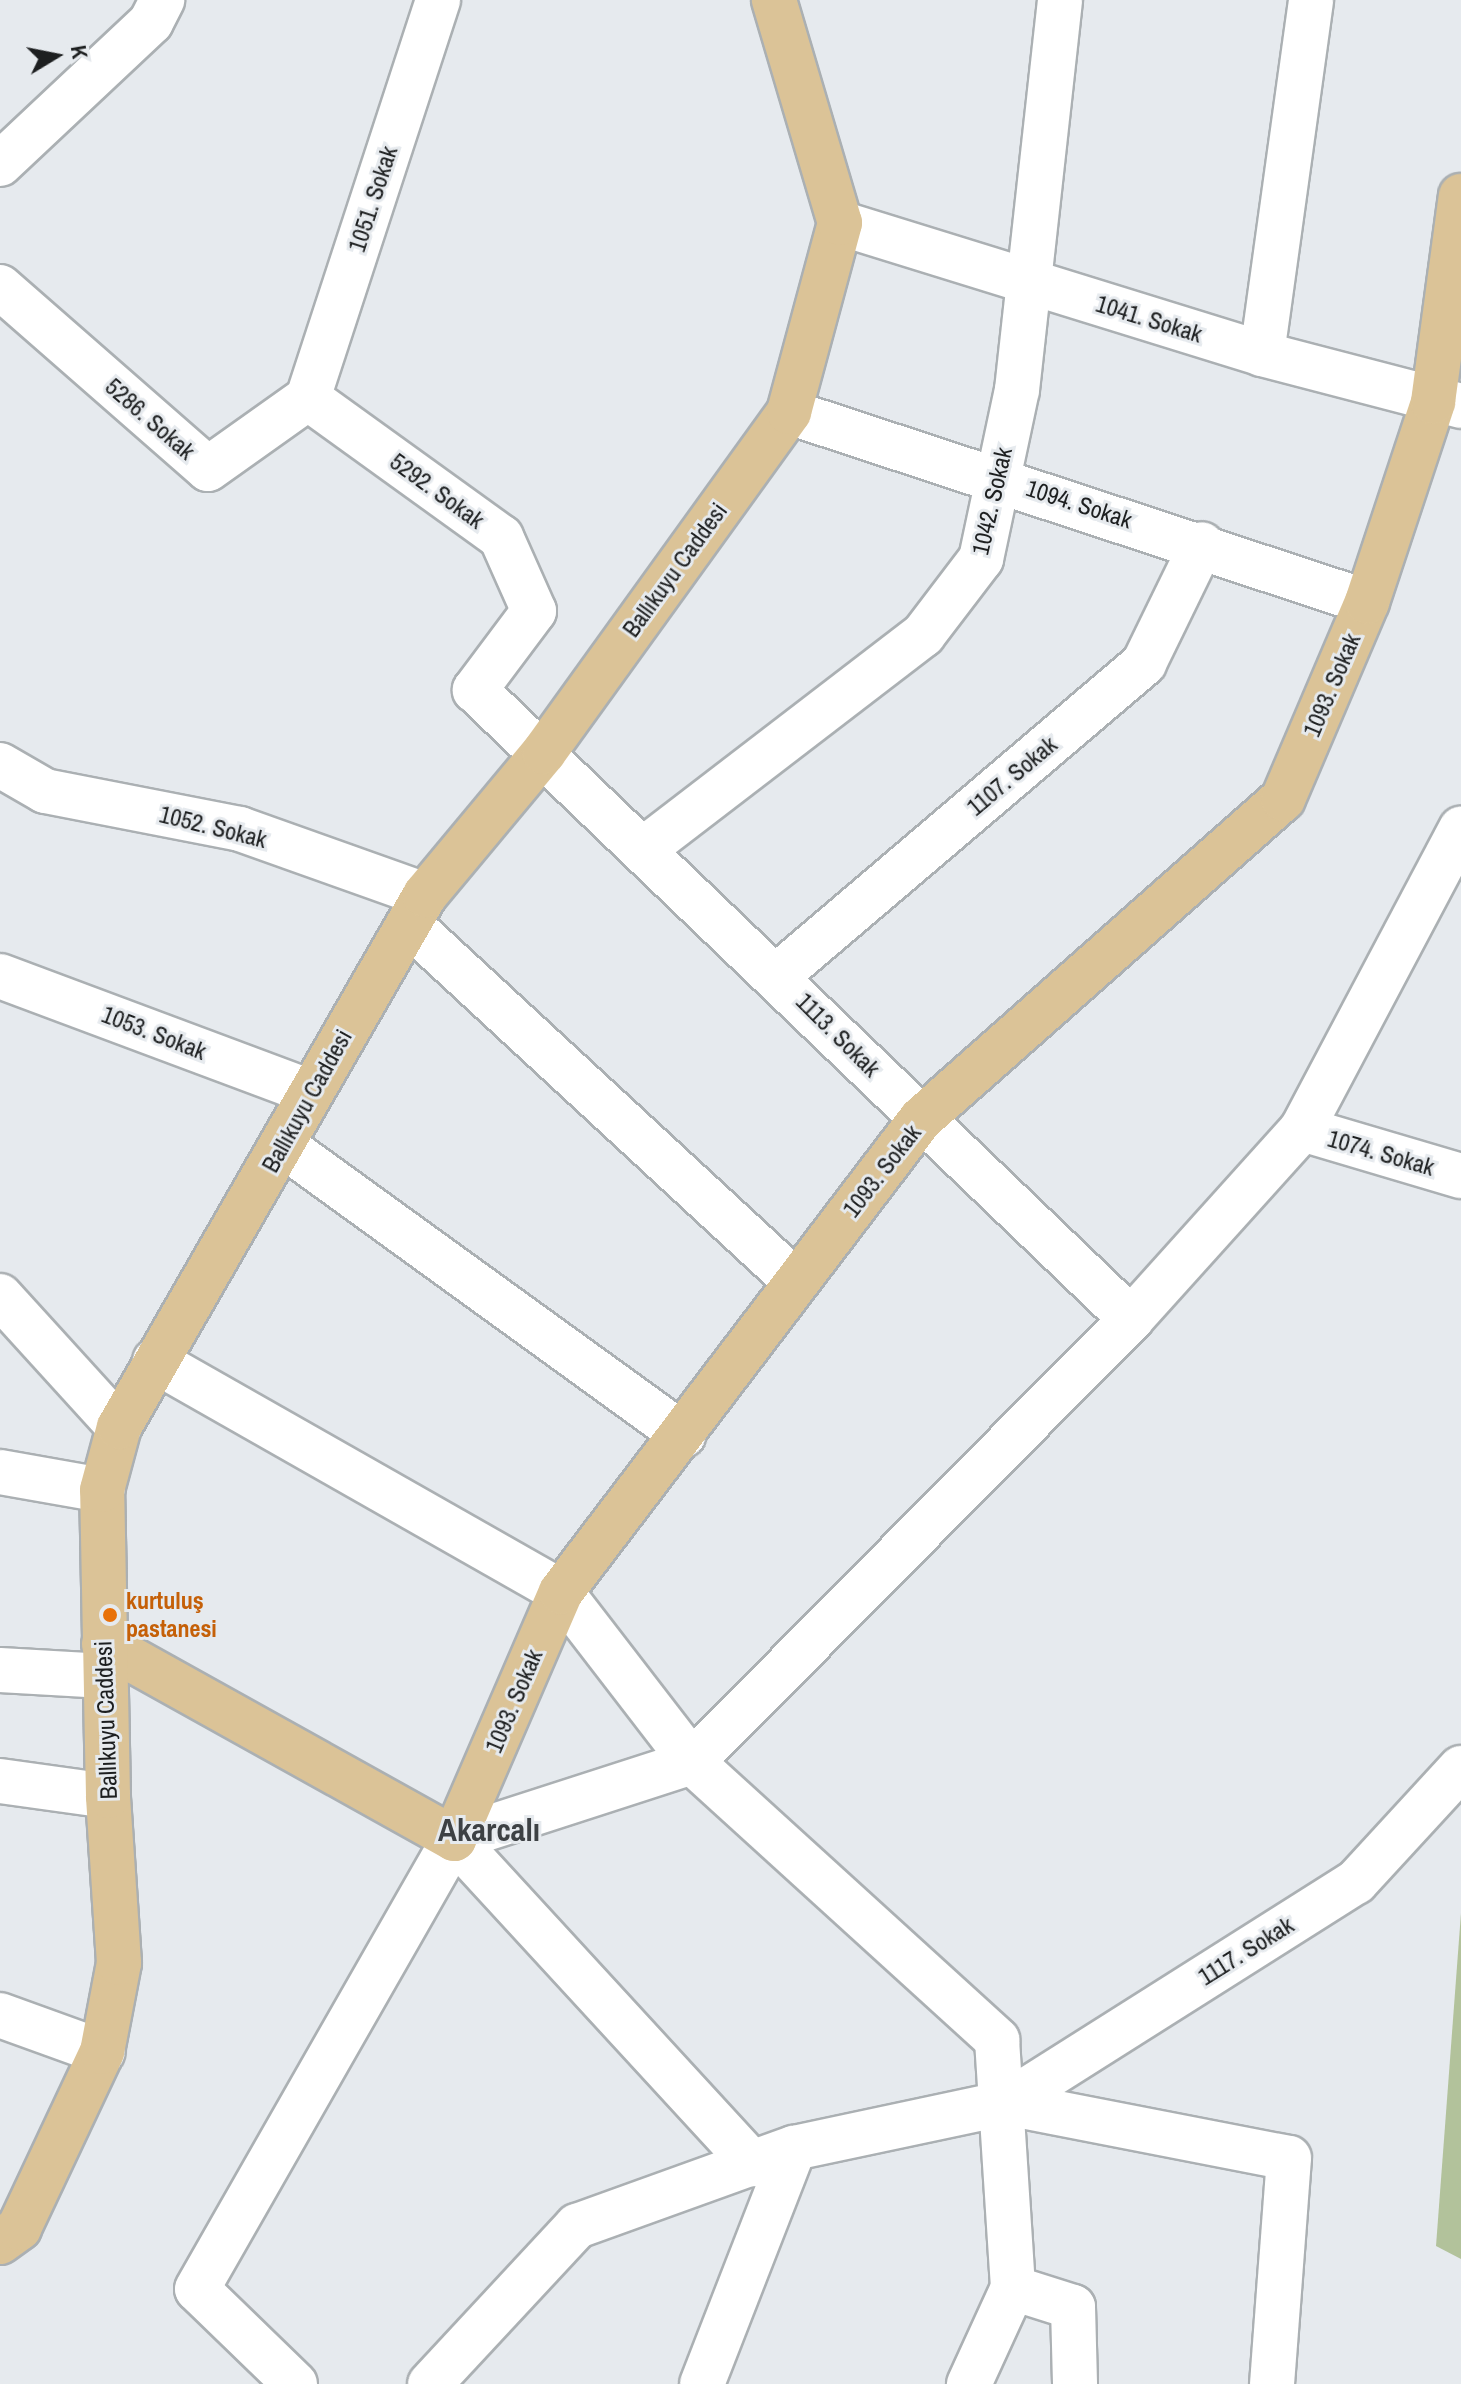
<!DOCTYPE html>
<html>
<head>
<meta charset="utf-8">
<style>
	body { margin:0 }
	#map { position:relative; width:1461px; height:2384px; overflow:hidden; background:#e6eaee; font-family:"Archivo Narrow",sans-serif }
	div>[style] { position:absolute }
	.green>* { inset:0; background:#b2c29b }
	.roads { filter:drop-shadow(2px 0 #abb0b3) drop-shadow(-2px 0 #abb0b3) drop-shadow(0 2px #abb0b3) drop-shadow(0 -2px #abb0b3) }
	.minor>* { height:44px; margin:-22px; padding:0 22px; transform-origin:22px; border-radius:22px; background:#fff }
	.major>* { height:44px; margin:-22px; padding:0 22px; transform-origin:22px; border-radius:22px; background:#dbc397 }
	.dots>* { width:22px; height:22px; translate:-50% -50%; box-sizing:border-box; border:4px solid #e6eaee; border-radius:50% }
	span { translate:-50% -50%; white-space:nowrap; text-align:center; line-height:1.15; -webkit-text-stroke:6px #e6eaee; paint-order:stroke }
	.street-label { font-size:24px; color:#1d1f20 }
	.food-label { font-size:24px; color:#c56008; font-weight:700 }
	.left { translate:0 -50%; text-align:left }
	.district-label { font-size:32px; color:#3d4144; font-weight:700 }
	.north { position:absolute; left:16px; top:16px; width:80px; height:80px; -webkit-text-stroke:6px #e6eaee; paint-order:stroke; rotate:80deg; font-size:22px; font-weight:700; line-height:32px; text-align:center; color:#1d1f20 }
	.north::after { content:''; display:block; margin:auto; width:28px; height:36px; background:#1d1f20; clip-path:polygon(50% 0,100% 100%,50% 72%,0 100%) }
</style>
</head>
<body>
<div id="map">
	<div class="green">
		<div style="clip-path:polygon(1461px 1913px,1461px 2259px,1436px 2246px)"></div>
	</div>
	<div class="roads">
		<div class="minor">
			<div style="left:0;top:164px;width:207px;rotate:-43.2deg"></div>
			<div style="left:151px;top:22px;width:25px;rotate:-63deg"></div>
			<div style="left:840px;top:223px;width:442px;rotate:17.2deg"></div>
			<div style="left:1262px;top:354px;width:206px;rotate:14.6deg"></div>
			<div style="left:0;top:287px;width:276px;rotate:41.2deg"></div>
			<div style="left:208px;top:469px;width:123px;rotate:-35.4deg"></div>
			<div style="left:1262px;top:354px;width:357px;rotate:-82.1deg"></div>
			<div style="left:308px;top:398px;width:238px;rotate:35.8deg"></div>
			<div style="left:501px;top:537px;width:81px;rotate:66deg"></div>
			<div style="left:534px;top:611px;width:99px;rotate:126.8deg"></div>
			<div style="left:475px;top:690px;width:909px;rotate:43.8deg"></div>
			<div style="left:308px;top:398px;width:419px;rotate:-71.9deg"></div>
			<div style="left:789px;top:412px;width:608px;rotate:18.2deg"></div>
			<div style="left:0;top:765px;width:52px;rotate:30deg"></div>
			<div style="left:45px;top:791px;width:199px;rotate:11deg"></div>
			<div style="left:240px;top:829px;width:196px;rotate:19.6deg"></div>
			<div style="left:644px;top:849px;width:352px;rotate:-37.5deg"></div>
			<div style="left:923px;top:635px;width:96px;rotate:-52.7deg"></div>
			<div style="left:981px;top:559px;width:173px;rotate:-78deg"></div>
			<div style="left:1017px;top:390px;width:392px;rotate:-83.7deg"></div>
			<div style="left:411px;top:926px;width:524px;rotate:42.76deg"></div>
			<div style="left:778px;top:975px;width:481px;rotate:-40.4deg"></div>
			<div style="left:1144px;top:663px;width:132px;rotate:-64deg"></div>
			<div style="left:0;top:976px;width:329px;rotate:20.5deg"></div>
			<div style="left:1302px;top:1129px;width:166px;rotate:16.5deg"></div>
			<div style="left:284px;top:1146px;width:493px;rotate:35.9deg"></div>
			<div style="left:0;top:1296px;width:177px;rotate:47.7deg"></div>
			<div style="left:155px;top:1361px;width:467px;rotate:29.6deg"></div>
			<div style="left:561px;top:1592px;width:215px;rotate:52.4deg"></div>
			<div style="left:692px;top:1762px;width:413px;rotate:42.3deg"></div>
			<div style="left:997px;top:2040px;width:249px;rotate:86.3deg"></div>
			<div style="left:1013px;top:2288px;width:106px;rotate:114.6deg"></div>
			<div style="left:0;top:1472px;width:104px;rotate:10deg"></div>
			<div style="left:0;top:1670px;width:105px;rotate:3.3deg"></div>
			<div style="left:0;top:1781px;width:109px;rotate:7.9deg"></div>
			<div style="left:454px;top:1839px;width:250px;rotate:-17.9deg"></div>
			<div style="left:692px;top:1762px;width:624px;rotate:-45.26deg"></div>
			<div style="left:1131px;top:1319px;width:256px;rotate:-48deg"></div>
			<div style="left:1302px;top:1129px;width:340px;rotate:-62.1deg"></div>
			<div style="left:454px;top:1839px;width:442px;rotate:47.4deg"></div>
			<div style="left:0;top:2015px;width:109px;rotate:19.9deg"></div>
			<div style="left:1006px;top:2103px;width:414px;rotate:-32.3deg"></div>
			<div style="left:1356px;top:1882px;width:155px;rotate:-47.4deg"></div>
			<div style="left:1013px;top:2288px;width:63px;rotate:17.6deg"></div>
			<div style="left:1073px;top:2307px;width:77px;rotate:88.5deg"></div>
			<div style="left:295px;top:2384px;width:136px;rotate:-135.9deg"></div>
			<div style="left:197px;top:2289px;width:518px;rotate:-60.27deg"></div>
			<div style="left:430px;top:2384px;width:216px;rotate:-47.1deg"></div>
			<div style="left:577px;top:2226px;width:231px;rotate:-19.8deg"></div>
			<div style="left:794px;top:2148px;width:217px;rotate:-12deg"></div>
			<div style="left:1006px;top:2103px;width:288px;rotate:11deg"></div>
			<div style="left:1289px;top:2158px;width:227px;rotate:94.3deg"></div>
			<div style="left:702px;top:2384px;width:253px;rotate:-68.7deg"></div>
		</div>
		<div class="major">
			<div style="left:104px;top:1644px;width:401px;rotate:29.1deg"></div>
			<div style="left:454px;top:1839px;width:269px;rotate:-66.6deg"></div>
			<div style="left:561px;top:1592px;width:594px;rotate:-52.73deg"></div>
			<div style="left:921px;top:1119px;width:483px;rotate:-41.5deg"></div>
			<div style="left:1283px;top:799px;width:214px;rotate:-66.9deg"></div>
			<div style="left:1367px;top:602px;width:211px;rotate:-71.7deg"></div>
			<div style="left:1433px;top:402px;width:208px;rotate:-82.3deg"></div>
			<div style="left:0;top:2242px;width:24px;rotate:-36deg"></div>
			<div style="left:19px;top:2228px;width:195px;rotate:-64.8deg"></div>
			<div style="left:102px;top:2052px;width:91px;rotate:-79.2deg"></div>
			<div style="left:119px;top:1963px;width:167px;rotate:-93.8deg"></div>
			<div style="left:108px;top:1796px;width:306px;rotate:-91.1deg"></div>
			<div style="left:102px;top:1490px;width:65px;rotate:-74.9deg"></div>
			<div style="left:119px;top:1427px;width:614px;rotate:-60.09deg"></div>
			<div style="left:425px;top:895px;width:186px;rotate:-50.2deg"></div>
			<div style="left:544px;top:752px;width:419px;rotate:-54.2deg"></div>
			<div style="left:789px;top:412px;width:196px;rotate:-74.9deg"></div>
			<div style="left:840px;top:223px;width:233px;rotate:-106.5deg"></div>
		</div>
	</div>
	<div class="dots">
		<div style="left:110px;top:1615px;background:#e8710a"></div>
	</div>
	<div class="street-label">
		<span style="left:373px;top:199px;rotate:-72deg">1051. Sokak</span>
		<span style="left:1149px;top:319px;rotate:17deg">1041. Sokak</span>
		<span style="left:150px;top:419px;rotate:41deg">5286. Sokak</span>
		<span style="left:437px;top:491px;rotate:36deg">5292. Sokak</span>
		<span style="left:992px;top:501px;rotate:-77deg">1042. Sokak</span>
		<span style="left:1079px;top:504px;rotate:18deg">1094. Sokak</span>
		<span style="left:675px;top:570px;rotate:-54deg">Ballıkuyu Caddesi</span>
		<span style="left:1332px;top:685px;rotate:-67deg">1093. Sokak</span>
		<span style="left:1012px;top:776px;rotate:-40deg">1107. Sokak</span>
		<span style="left:213px;top:827px;rotate:14deg">1052. Sokak</span>
		<span style="left:154px;top:1033px;rotate:21deg">1053. Sokak</span>
		<span style="left:838px;top:1035px;rotate:45deg">1113. Sokak</span>
		<span style="left:307px;top:1101px;rotate:-61deg">Ballıkuyu Caddesi</span>
		<span style="left:1381px;top:1153px;rotate:16deg">1074. Sokak</span>
		<span style="left:882px;top:1171px;rotate:-52deg">1093. Sokak</span>
		<span style="left:514px;top:1701px;rotate:-67deg">1093. Sokak</span>
		<span style="left:106px;top:1720px;rotate:-92deg">Ballıkuyu Caddesi</span>
		<span style="left:1246px;top:1951px;rotate:-32deg">1117. Sokak</span>
	</div>
	<div class="food-label">
		<span class="left" style="left:126px;top:1615px">kurtuluş<br>pastanesi</span>
	</div>
	<div class="district-label">
		<span style="left:489px;top:1830px">Akarcalı</span>
	</div>
	<div class="north">K</div>
</div>
</body>
</html>
